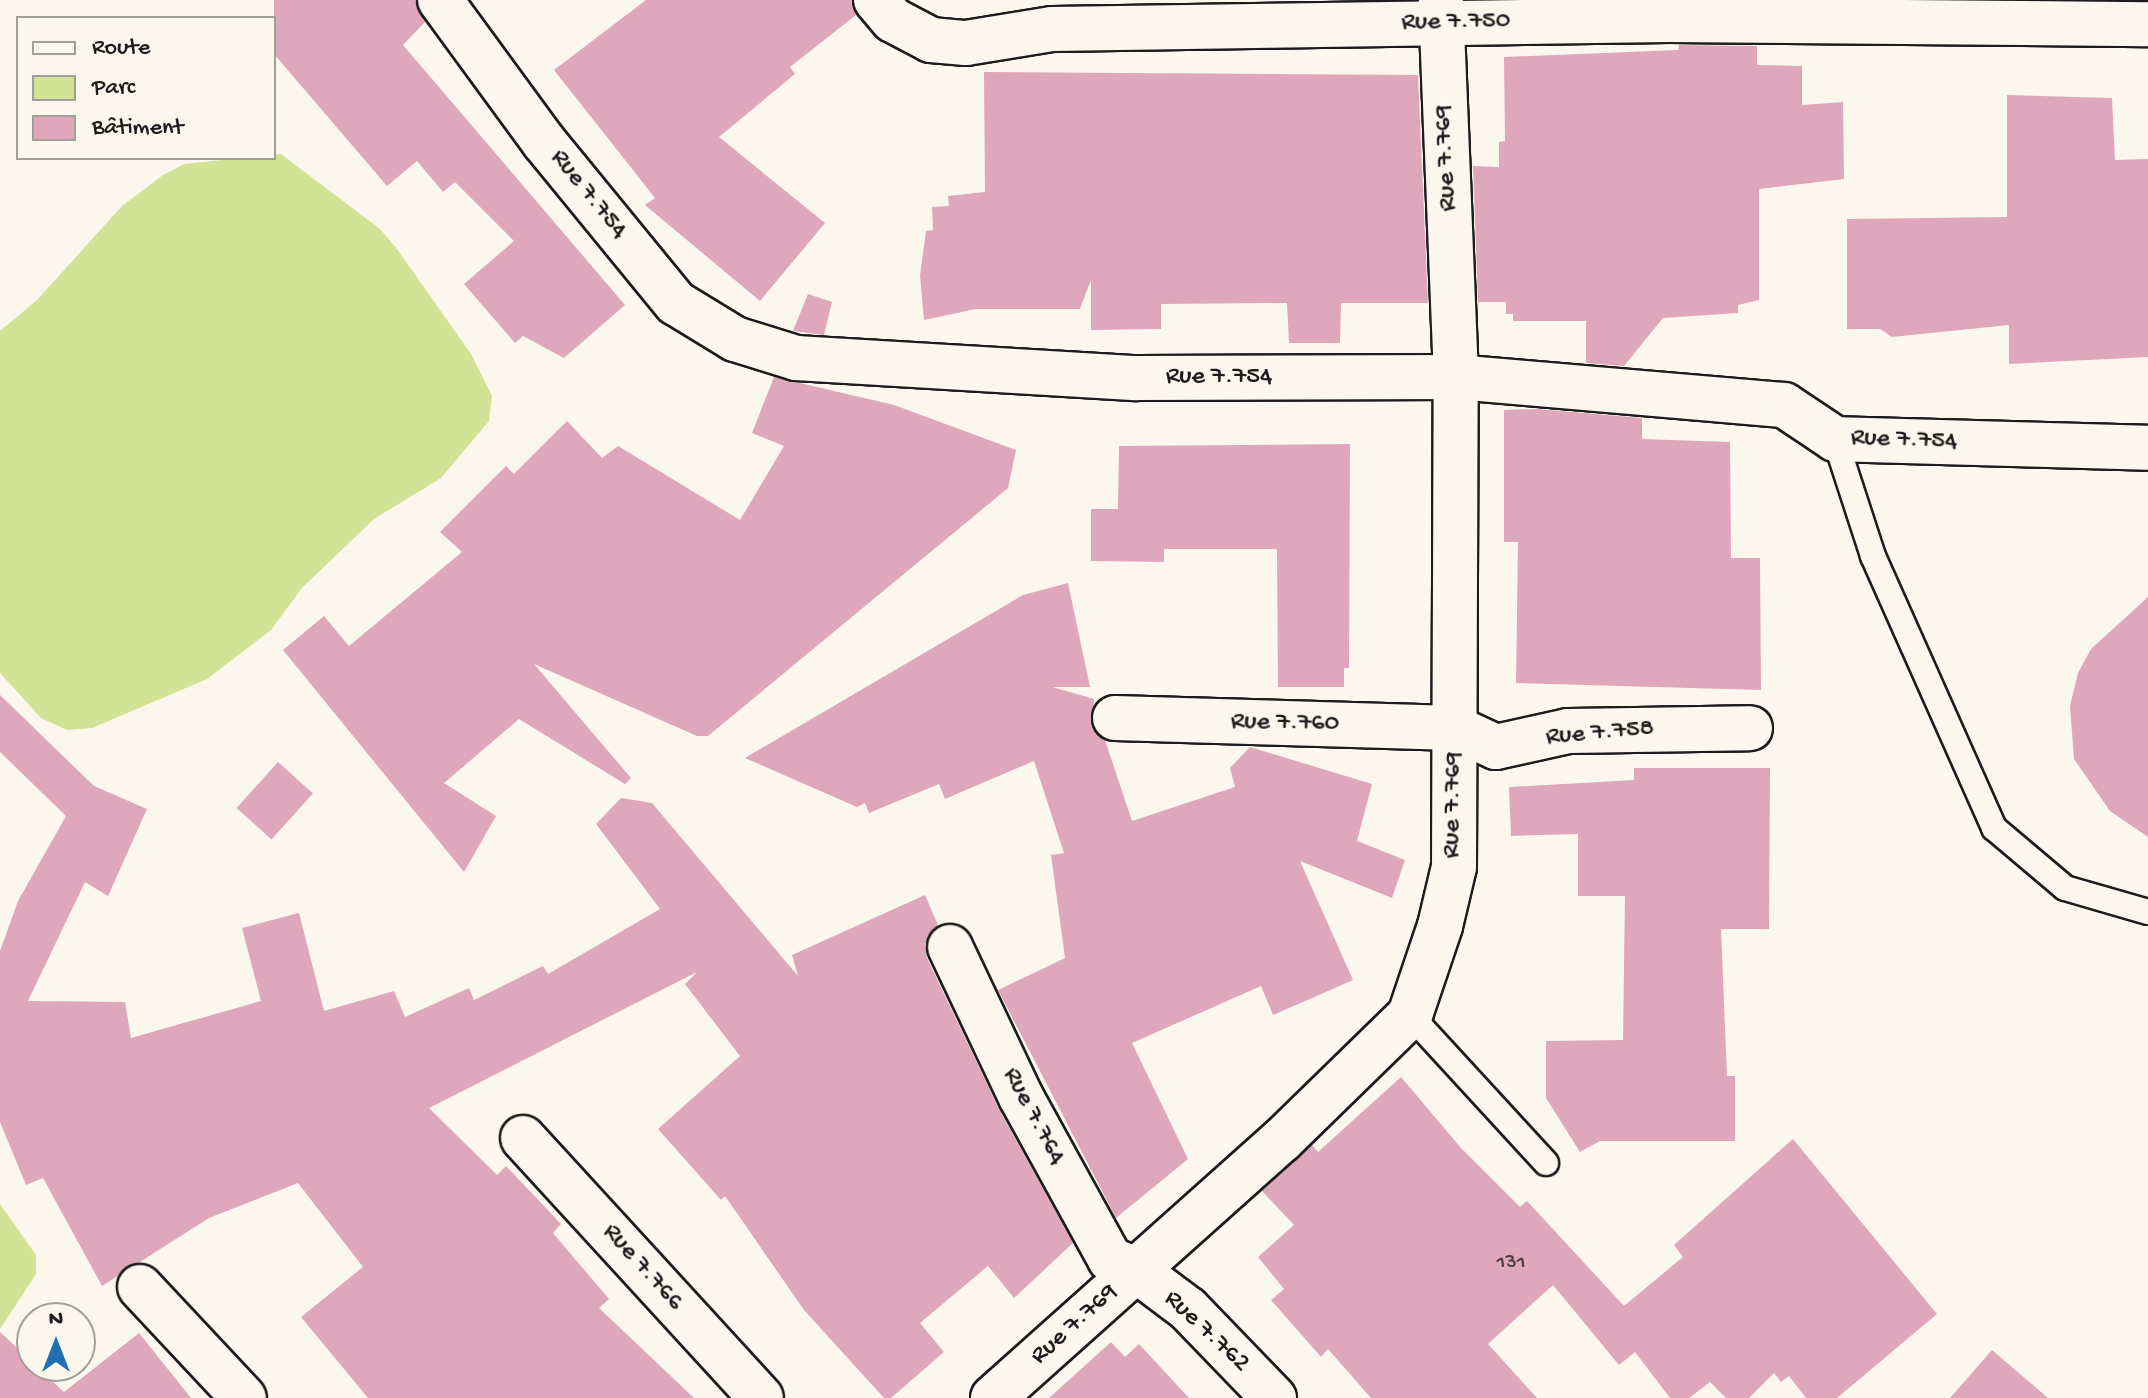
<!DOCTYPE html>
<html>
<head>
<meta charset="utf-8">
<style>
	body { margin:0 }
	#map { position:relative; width:2148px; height:1398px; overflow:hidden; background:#fbf7ec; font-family:"Gochi Hand",sans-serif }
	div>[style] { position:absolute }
	.green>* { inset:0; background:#d2e296 }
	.building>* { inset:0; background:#dfa7bb; transform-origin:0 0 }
	.roads { filter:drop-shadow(2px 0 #1c1c1c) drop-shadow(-2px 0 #1c1c1c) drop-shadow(0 2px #1c1c1c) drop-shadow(0 -2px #1c1c1c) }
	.service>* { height:24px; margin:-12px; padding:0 12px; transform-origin:12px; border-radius:12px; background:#fbf7ec }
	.minor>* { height:44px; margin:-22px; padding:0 22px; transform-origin:22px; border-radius:22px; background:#fbf7ec }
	span { translate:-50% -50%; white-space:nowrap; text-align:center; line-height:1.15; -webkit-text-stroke:7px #fbf7ec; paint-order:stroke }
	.number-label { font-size:22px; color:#4d3f44 }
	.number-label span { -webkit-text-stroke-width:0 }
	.street-label { font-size:26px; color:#1c1c1c }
	.legend { position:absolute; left:16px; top:16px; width:260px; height:144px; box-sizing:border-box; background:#fbf7ec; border:2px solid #a29f99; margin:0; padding:10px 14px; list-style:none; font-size:24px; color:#1c1c1c }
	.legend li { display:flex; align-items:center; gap:16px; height:40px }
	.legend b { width:40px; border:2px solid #a29f99 }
	.north { position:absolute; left:16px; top:1302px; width:80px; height:80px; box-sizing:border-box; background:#fbf7ec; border:2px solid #a29f99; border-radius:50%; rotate:0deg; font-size:22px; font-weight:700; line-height:32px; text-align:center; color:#1c1c1c }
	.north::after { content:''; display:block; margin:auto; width:28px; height:36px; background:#1f6fb2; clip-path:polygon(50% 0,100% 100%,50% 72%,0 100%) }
</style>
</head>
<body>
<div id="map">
	<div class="green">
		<div style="clip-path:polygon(281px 154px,380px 229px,397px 249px,471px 354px,492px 396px,489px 421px,441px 478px,374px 519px,302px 588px,271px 630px,207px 679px,92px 728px,67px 730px,41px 718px,0 673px,0 331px,37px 300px,122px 206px,163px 175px,184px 164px)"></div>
		<div style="clip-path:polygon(0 1204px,36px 1255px,36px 1274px,0 1329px)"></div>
	</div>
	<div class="building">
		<div style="clip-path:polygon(274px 0,415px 0,425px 22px,403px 45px,625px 305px,564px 358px,523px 336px,515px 343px,464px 284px,514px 241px,455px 182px,443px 192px,417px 161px,387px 186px,274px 54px)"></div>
		<div style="clip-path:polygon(646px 0,852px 0,856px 15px,790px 67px,795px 74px,719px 137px,825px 223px,760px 301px,645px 205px,655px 198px,554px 70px)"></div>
		<div style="clip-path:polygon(1679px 45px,1757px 46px,1757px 65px,1802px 66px,1802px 105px,1843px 102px,1844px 179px,1759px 189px,1759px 300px,1738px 305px,1738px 313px,1663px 318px,1624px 366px,1586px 363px,1586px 321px,1513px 321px,1513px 314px,1506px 314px,1506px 302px,1478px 302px,1473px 166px,1499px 167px,1499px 142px,1505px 141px,1504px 57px,1678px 50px)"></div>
		<div style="clip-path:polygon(984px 72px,1418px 75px,1428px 303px,1341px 303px,1340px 343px,1289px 343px,1287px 303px,1161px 304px,1161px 329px,1091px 330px,1091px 280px,1080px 309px,976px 309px,924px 320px,920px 275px,926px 231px,933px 230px,932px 207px,949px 206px,948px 196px,985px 192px)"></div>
		<div style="clip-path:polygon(2007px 95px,2112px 98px,2115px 160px,2148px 159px,2148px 357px,2009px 364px,2009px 325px,1892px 337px,1880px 329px,1847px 329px,1847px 219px,2007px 217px)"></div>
		<div style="clip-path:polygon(808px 294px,832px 302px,824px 335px,793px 331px)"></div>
		<div style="clip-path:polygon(774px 377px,894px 405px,1016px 450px,1008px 488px,708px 736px,697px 736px,534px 664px,631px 778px,625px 784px,519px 719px,444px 783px,496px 816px,464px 872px,283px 650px,324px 616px,349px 646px,462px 552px,440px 532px,506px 466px,514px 474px,567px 421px,602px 458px,618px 446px,740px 520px,784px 446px,752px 433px)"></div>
		<div style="clip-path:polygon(1537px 409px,1642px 418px,1642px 439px,1730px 442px,1731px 558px,1760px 558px,1761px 690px,1516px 683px,1518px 542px,1504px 542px,1504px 410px)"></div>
		<div style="clip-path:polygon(1350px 444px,1349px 668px,1344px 668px,1344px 687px,1278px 687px,1277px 549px,1164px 549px,1164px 562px,1091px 561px,1091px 509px,1118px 509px,1119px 446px)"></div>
		<div style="clip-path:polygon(1068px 583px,1090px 687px,1052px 687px,1094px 699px,1093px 729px,1105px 740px,1132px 821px,1235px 787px,1230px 768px,1250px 747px,1372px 784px,1357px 841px,1405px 860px,1392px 898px,1300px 861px,1353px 980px,1273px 1015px,1261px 986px,1132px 1043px,1188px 1159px,1116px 1218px,998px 990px,1065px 958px,1051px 855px,1064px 853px,1034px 761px,945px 799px,939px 784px,869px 813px,865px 803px,857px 807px,745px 758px,1023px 595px)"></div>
		<div style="clip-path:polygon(2148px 597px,2148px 837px,2110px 811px,2074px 759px,2070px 706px,2078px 673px,2091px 649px)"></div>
		<div style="clip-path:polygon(0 695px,94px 786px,147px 809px,108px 896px,85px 882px,28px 1001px,125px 1002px,131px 1038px,261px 1001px,242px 928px,299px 913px,324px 1011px,394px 991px,405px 1017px,469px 988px,474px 1000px,543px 966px,548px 974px,660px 909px,596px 824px,621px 798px,652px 803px,798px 976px,792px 955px,925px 895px,938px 925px,925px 944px,927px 958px,999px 1109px,1073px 1243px,1014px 1298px,988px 1266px,920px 1323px,944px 1352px,891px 1398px,884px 1398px,804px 1310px,725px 1196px,721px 1200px,658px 1129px,740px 1056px,685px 984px,697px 972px,429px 1108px,497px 1175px,506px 1166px,561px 1224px,553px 1233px,609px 1299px,599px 1308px,694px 1398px,368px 1398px,301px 1317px,363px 1267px,298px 1183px,209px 1218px,102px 1286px,43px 1178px,26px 1185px,0 1122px,0 951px,18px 901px,66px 816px,0 752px)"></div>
		<div style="left:278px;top:762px;width:47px;height:62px;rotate:42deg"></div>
		<div style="clip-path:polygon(1634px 768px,1770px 768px,1769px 929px,1721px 929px,1727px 1076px,1735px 1076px,1735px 1141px,1600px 1141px,1580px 1152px,1546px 1098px,1546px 1041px,1623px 1040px,1625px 896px,1578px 896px,1578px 834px,1511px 836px,1509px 787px,1634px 780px)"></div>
		<div style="clip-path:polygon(1401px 1077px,1461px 1148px,1520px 1207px,1527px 1201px,1624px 1306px,1683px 1257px,1674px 1245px,1793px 1139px,1937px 1314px,1837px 1398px,1806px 1398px,1789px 1376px,1781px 1382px,1774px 1373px,1749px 1398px,1726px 1398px,1710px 1382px,1689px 1398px,1670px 1398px,1635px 1352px,1619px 1365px,1553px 1285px,1488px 1344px,1537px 1398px,1371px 1398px,1328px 1349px,1321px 1357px,1271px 1300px,1284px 1289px,1258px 1257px,1294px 1225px,1262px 1191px,1312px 1145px,1318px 1152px)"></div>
		<div style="clip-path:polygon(0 1332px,64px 1392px,139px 1333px,191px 1398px,0 1398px)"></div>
		<div style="clip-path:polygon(1111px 1342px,1125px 1357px,1139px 1344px,1189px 1398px,1049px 1398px)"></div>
		<div style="clip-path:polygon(1992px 1350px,2048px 1398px,1950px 1398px)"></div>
	</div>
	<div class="roads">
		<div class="service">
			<div style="left:1835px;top:439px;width:123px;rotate:72deg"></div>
			<div style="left:1873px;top:556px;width:298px;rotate:66deg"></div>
			<div style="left:1994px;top:828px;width:93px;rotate:40.2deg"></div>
			<div style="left:2065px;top:888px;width:86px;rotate:16.1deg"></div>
			<div style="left:1410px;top:1015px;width:201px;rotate:47.4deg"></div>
		</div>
		<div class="minor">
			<div style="left:440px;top:0;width:176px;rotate:53.8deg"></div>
			<div style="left:544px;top:142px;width:208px;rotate:50.7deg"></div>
			<div style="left:676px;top:303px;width:69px;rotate:31.4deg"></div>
			<div style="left:735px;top:339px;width:64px;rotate:17.3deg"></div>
			<div style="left:796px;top:358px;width:341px;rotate:3.4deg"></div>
			<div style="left:1136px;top:378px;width:320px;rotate:-0.2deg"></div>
			<div style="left:1456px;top:377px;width:329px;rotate:4.9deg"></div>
			<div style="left:1784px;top:405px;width:61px;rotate:33.7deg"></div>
			<div style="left:1835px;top:439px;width:313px;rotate:1.6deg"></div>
			<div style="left:876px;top:0;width:26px;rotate:50deg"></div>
			<div style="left:893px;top:20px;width:43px;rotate:27.8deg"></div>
			<div style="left:931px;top:40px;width:35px;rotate:5deg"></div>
			<div style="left:966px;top:43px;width:87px;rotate:-9.2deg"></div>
			<div style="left:1052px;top:29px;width:617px;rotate:-0.84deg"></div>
			<div style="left:1669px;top:20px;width:479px;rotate:0.5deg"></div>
			<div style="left:1115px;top:718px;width:340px;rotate:1.7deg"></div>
			<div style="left:1455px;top:728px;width:45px;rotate:24.9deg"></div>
			<div style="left:1496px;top:747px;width:74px;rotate:-12.5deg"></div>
			<div style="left:1568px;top:731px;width:182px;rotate:-0.9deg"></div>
			<div style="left:950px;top:947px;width:166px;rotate:64.7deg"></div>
			<div style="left:1021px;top:1097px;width:185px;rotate:61.2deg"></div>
			<div style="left:1110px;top:1259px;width:28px;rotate:23deg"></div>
			<div style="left:1136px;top:1270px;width:65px;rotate:36.9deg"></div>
			<div style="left:1188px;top:1309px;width:124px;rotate:46deg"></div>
			<div style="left:523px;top:1138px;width:352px;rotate:47.5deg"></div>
			<div style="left:140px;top:1287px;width:152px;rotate:46.9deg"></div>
			<div style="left:993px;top:1398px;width:387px;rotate:-41.8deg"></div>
			<div style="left:1282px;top:1140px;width:179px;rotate:-44.3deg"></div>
			<div style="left:1410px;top:1015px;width:94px;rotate:-71.4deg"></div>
			<div style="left:1440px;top:926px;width:61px;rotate:-76.7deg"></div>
			<div style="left:1454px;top:867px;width:490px;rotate:-89.8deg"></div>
			<div style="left:1456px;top:377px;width:377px;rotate:-92.3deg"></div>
		</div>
	</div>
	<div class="number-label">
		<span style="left:1511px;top:1264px">131</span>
	</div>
	<div class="street-label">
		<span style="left:1456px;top:23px;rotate:-1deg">Rue 7.750</span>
		<span style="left:1447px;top:158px;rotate:-93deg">Rue 7.769</span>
		<span style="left:588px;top:195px;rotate:51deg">Rue 7.754</span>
		<span style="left:1219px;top:378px">Rue 7.754</span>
		<span style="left:1904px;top:441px;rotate:2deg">Rue 7.754</span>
		<span style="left:1285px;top:724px;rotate:1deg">Rue 7.760</span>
		<span style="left:1600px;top:734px;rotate:-5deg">Rue 7.758</span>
		<span style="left:1454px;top:805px;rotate:-89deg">Rue 7.769</span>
		<span style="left:1033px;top:1117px;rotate:62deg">Rue 7.764</span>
		<span style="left:642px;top:1268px;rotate:48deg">Rue 7.766</span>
		<span style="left:1075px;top:1325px;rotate:-42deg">Rue 7.769</span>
		<span style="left:1206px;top:1332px;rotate:43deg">Rue 7.762</span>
	</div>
	<ul class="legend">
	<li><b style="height:10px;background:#fbf7ec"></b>Route</li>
	<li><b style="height:22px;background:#d2e296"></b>Parc</li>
	<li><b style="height:22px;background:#dfa7bb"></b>Bâtiment</li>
	</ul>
	<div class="north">N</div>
</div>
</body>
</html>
